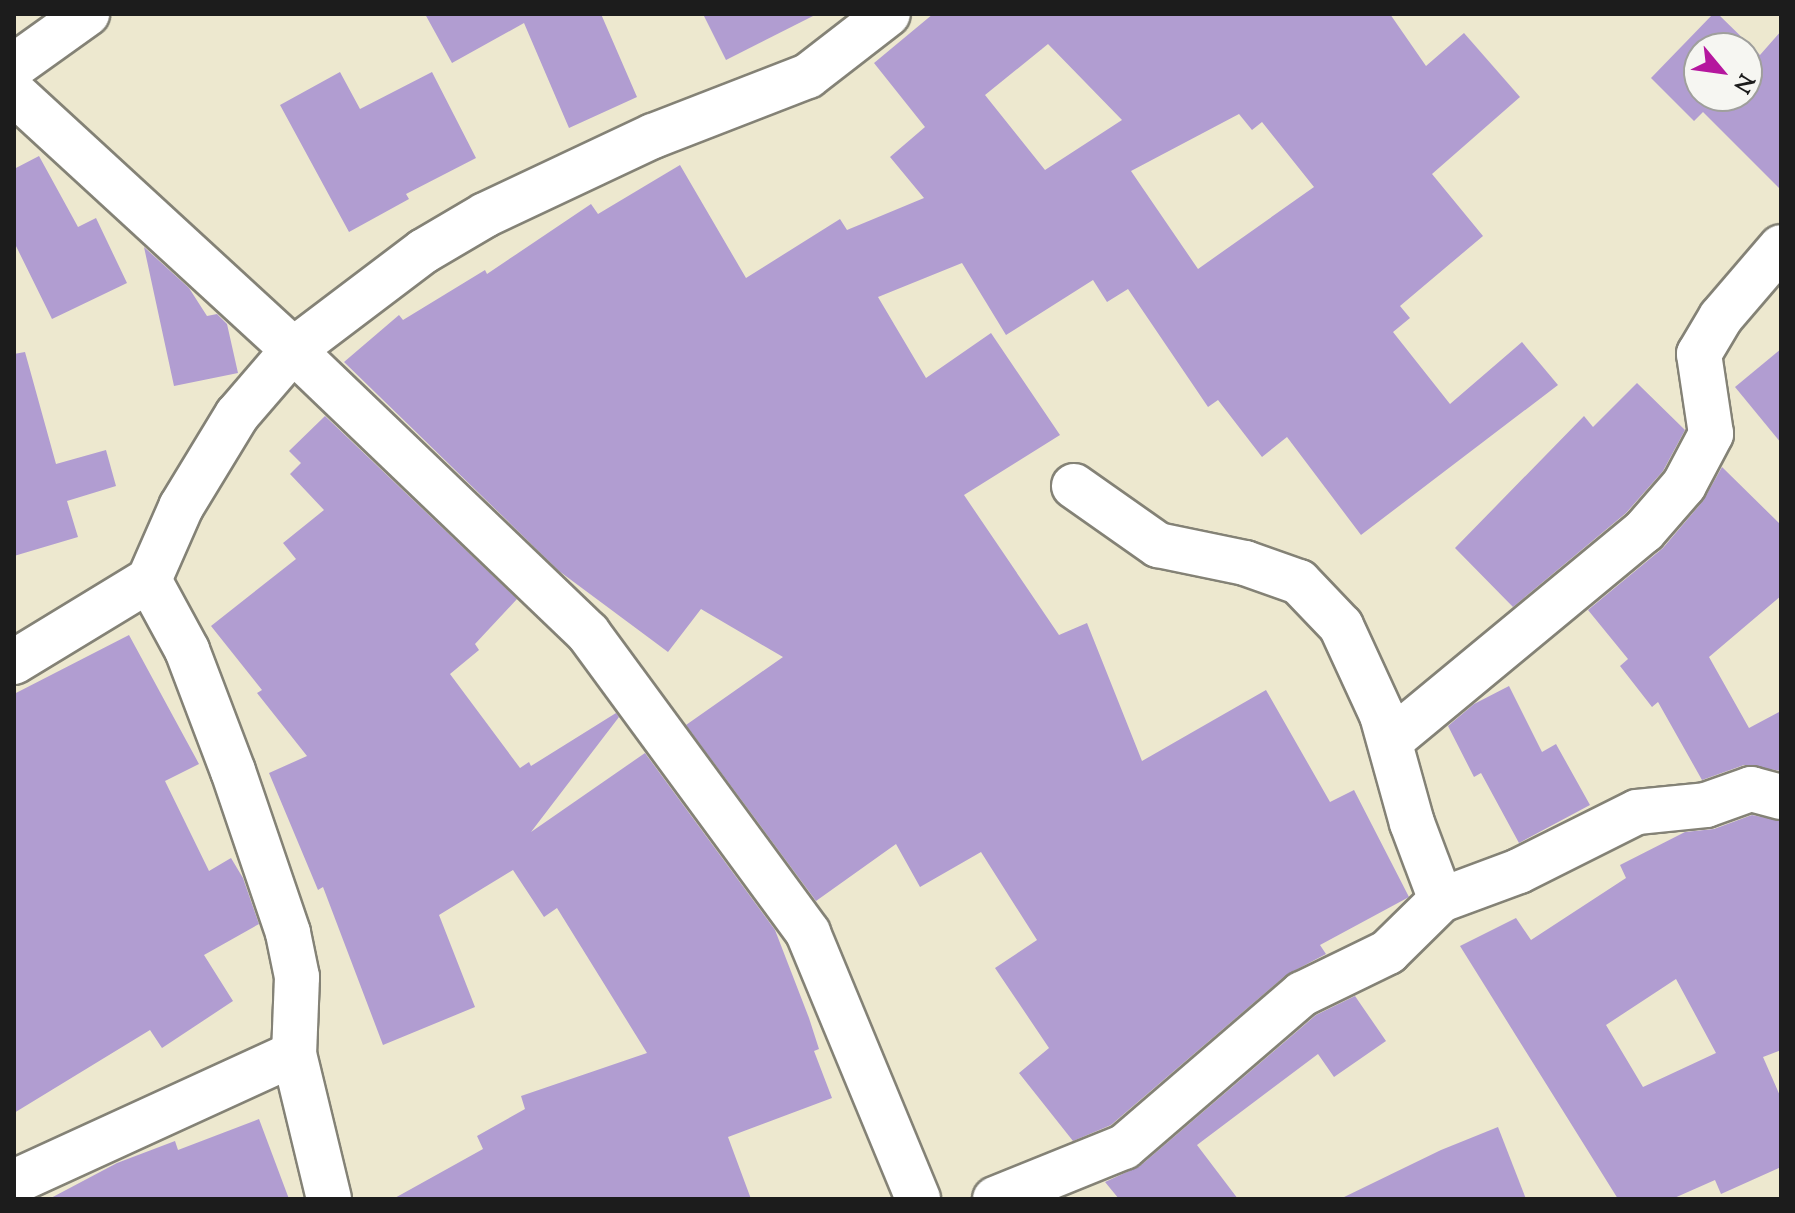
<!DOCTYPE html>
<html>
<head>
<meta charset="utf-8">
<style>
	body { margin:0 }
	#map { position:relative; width:1795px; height:1213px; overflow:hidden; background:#ede8cf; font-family:"Sorts Mill Goudy",serif }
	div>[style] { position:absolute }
	.building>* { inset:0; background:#b19dd1 }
	.roads { filter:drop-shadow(2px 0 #848276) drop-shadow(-2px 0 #848276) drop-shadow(0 2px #848276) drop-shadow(0 -2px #848276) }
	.street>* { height:44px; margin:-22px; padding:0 22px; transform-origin:22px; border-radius:22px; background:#fff }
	span { translate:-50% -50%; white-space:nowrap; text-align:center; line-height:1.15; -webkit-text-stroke:6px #f6f6f2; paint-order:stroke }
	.frame { position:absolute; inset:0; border:16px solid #1c1c1c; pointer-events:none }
	.north { position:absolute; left:1683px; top:32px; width:80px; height:80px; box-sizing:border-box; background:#f6f6f2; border:2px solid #9f9f9c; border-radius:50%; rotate:119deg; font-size:22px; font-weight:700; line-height:32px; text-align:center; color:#1c1c1c }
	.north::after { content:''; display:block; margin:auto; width:28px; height:36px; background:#b5179e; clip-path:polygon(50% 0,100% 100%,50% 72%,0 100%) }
</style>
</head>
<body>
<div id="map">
	<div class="building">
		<div style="clip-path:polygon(425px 14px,601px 14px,637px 97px,569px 128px,524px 23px,452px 63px)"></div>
		<div style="clip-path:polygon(703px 14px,817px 14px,726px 60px)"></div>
		<div style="clip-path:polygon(evenodd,933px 14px,1390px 14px,1426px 66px,1464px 33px,1520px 97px,1432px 174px,1483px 236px,1400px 306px,1410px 318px,1393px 332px,1450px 404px,1522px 342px,1558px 385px,1361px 535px,1287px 437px,1262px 457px,1218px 400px,1208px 407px,1128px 289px,1107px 302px,1093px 280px,1006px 335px,962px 263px,878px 297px,926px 378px,991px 333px,1060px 435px,964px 495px,1059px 635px,1087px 623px,1142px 761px,1266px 690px,1330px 802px,1354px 790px,1409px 897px,1320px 945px,1326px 954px,1286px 975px,1111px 1125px,1073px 1141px,1019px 1073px,1049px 1048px,995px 968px,1037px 940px,981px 852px,920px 887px,896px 844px,816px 901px,686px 725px,783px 657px,701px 609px,668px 652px,559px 571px,344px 362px,399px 315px,403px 320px,485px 270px,487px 274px,591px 204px,598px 214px,680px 165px,746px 278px,840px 219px,847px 230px,924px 198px,890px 157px,925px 127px,874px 63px,933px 14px,1048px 44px,1122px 120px,1045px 170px,985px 95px,1048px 44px,933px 14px,1239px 114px,1252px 130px,1262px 122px,1314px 187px,1198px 269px,1131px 171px,1239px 114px)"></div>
		<div style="clip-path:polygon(evenodd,1713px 14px,1718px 14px,1760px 55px,1781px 31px,1781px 190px,1703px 112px,1694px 121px,1651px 78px,1713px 14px,1699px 48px,1747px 48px,1747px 96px,1699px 96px,1699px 48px)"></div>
		<div style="clip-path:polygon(340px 72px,360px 109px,432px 72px,476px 158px,406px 194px,409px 199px,349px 232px,280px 105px)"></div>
		<div style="clip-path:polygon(39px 156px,78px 227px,96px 218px,127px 283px,52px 319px,14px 242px,14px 169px)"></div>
		<div style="clip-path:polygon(144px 247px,189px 288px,207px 316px,217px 314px,227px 324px,238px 373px,174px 386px)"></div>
		<div style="clip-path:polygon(1781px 349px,1781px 443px,1735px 387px)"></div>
		<div style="clip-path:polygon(25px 352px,56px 464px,106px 450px,116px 486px,67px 501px,78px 537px,14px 556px,14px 354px)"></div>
		<div style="clip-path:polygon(1637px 383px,1685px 430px,1663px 471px,1626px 513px,1513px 607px,1455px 548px,1584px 416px,1593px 427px)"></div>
		<div style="clip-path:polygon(325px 416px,517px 599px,475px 644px,479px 650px,450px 674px,520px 768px,529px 762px,531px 766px,616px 713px,619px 717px,531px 832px,645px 753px,775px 930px,809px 1018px,819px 1049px,814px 1051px,832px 1098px,728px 1137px,751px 1199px,393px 1199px,483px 1149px,477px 1136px,525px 1109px,521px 1096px,647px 1053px,557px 908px,544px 917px,513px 870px,439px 915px,475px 1007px,383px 1045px,323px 887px,318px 890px,269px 773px,307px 756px,257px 693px,262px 690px,211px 626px,296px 559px,283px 543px,324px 510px,290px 474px,301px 463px,289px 451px)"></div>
		<div style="clip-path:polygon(1722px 467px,1781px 525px,1781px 596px,1709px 657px,1749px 728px,1781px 711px,1781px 771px,1744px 765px,1702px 780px,1658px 702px,1652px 707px,1620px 666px,1628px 659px,1588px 610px,1663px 548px,1703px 501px)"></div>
		<div style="clip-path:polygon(129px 635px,199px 764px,165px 781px,209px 871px,231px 858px,243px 878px,259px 924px,204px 955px,233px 1001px,162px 1048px,150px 1030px,14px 1113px,14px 694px)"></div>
		<div style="clip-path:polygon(1509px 686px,1542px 752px,1556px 744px,1590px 805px,1519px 843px,1481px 773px,1474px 777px,1448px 726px,1474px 704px)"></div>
		<div style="clip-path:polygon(evenodd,1752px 815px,1781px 821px,1781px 1050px,1763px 1057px,1781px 1098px,1781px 1167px,1721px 1194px,1715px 1180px,1672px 1199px,1618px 1199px,1460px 946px,1516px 918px,1531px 940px,1626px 878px,1620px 865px,1685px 832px,1714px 829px,1752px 815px,1676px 979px,1716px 1053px,1643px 1087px,1606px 1025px,1676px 979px)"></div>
		<div style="clip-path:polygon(1355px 996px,1386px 1041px,1334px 1077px,1318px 1054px,1197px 1145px,1238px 1199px,1119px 1199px,1105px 1182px,1140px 1166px,1316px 1015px)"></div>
		<div style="clip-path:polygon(259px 1119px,289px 1199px,49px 1199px,117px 1163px,175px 1141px,178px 1150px)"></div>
		<div style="clip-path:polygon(1498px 1127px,1526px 1199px,1340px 1199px,1441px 1150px)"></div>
	</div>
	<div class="roads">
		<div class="street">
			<div style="left:14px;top:66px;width:90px;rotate:-35.5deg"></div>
			<div style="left:14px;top:93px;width:379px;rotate:42.6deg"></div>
			<div style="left:293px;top:350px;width:409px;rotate:43.8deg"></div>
			<div style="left:588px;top:633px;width:372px;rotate:53.7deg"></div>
			<div style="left:808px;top:933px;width:288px;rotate:67.5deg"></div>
			<div style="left:1074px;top:486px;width:103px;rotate:35.1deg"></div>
			<div style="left:1158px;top:545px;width:89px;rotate:11.7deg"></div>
			<div style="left:1245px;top:563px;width:57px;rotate:19.4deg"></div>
			<div style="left:1299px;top:582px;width:61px;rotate:46.3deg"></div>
			<div style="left:1341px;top:626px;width:98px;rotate:65.3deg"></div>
			<div style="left:1382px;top:715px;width:112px;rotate:74.5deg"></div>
			<div style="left:1412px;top:823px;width:82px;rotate:69.4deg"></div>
			<div style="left:149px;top:580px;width:80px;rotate:61.5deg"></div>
			<div style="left:187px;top:650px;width:129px;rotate:69.2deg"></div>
			<div style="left:233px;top:771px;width:171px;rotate:71.2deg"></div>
			<div style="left:288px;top:933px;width:45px;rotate:78.4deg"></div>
			<div style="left:297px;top:977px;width:77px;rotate:92.2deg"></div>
			<div style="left:294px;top:1054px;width:149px;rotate:76.4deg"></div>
			<div style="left:14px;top:662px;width:158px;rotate:-31.3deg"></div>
			<div style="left:149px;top:580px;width:80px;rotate:-66.3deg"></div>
			<div style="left:181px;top:507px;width:108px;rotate:-58.7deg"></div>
			<div style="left:237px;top:415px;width:86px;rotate:-49.3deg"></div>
			<div style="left:293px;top:350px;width:164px;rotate:-37.1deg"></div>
			<div style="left:424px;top:251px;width:71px;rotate:-30.5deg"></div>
			<div style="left:485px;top:215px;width:186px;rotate:-25.2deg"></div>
			<div style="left:653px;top:136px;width:166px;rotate:-21.2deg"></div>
			<div style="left:808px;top:76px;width:101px;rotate:-37.8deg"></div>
			<div style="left:1390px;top:741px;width:330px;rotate:-39.6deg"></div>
			<div style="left:1644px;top:531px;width:61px;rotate:-49deg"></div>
			<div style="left:1684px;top:485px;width:58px;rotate:-62.1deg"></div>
			<div style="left:1711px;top:434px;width:81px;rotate:-98.5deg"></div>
			<div style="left:1699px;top:354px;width:43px;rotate:-59.3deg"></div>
			<div style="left:1721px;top:317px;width:92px;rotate:-49.4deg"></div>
			<div style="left:14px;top:1182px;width:308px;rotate:-24.6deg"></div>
			<div style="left:995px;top:1199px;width:139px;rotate:-22deg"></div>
			<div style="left:1124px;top:1147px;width:235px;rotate:-40.7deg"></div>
			<div style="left:1302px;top:994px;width:96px;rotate:-26deg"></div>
			<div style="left:1388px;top:952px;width:74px;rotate:-44.5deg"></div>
			<div style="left:1441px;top:900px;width:83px;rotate:-20.4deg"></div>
			<div style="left:1519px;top:871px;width:132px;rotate:-26.6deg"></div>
			<div style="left:1637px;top:812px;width:69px;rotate:-5.8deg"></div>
			<div style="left:1706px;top:805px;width:48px;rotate:-19.6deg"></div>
			<div style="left:1751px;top:789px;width:31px;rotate:15deg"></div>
		</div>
	</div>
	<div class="frame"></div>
	<div class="north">N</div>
</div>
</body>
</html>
